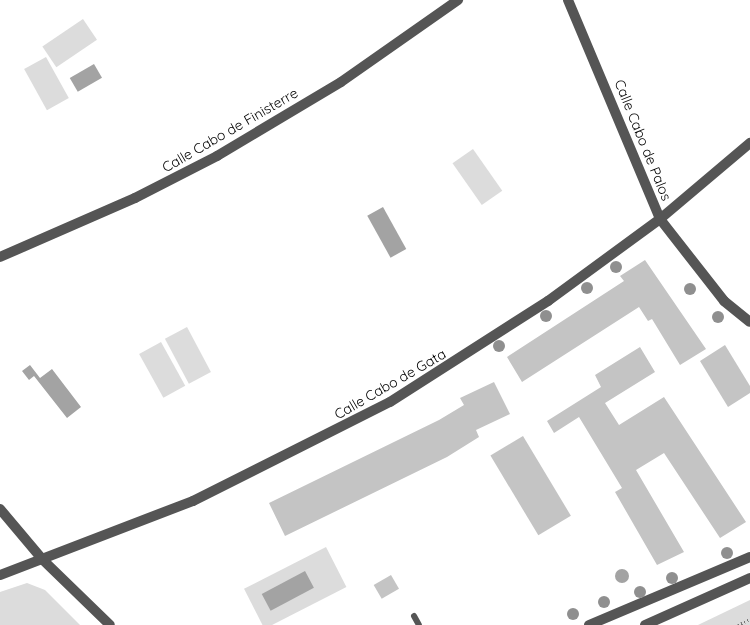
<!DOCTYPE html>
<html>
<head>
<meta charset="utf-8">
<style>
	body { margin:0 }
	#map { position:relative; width:750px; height:625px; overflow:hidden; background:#fff; font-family:Quicksand,sans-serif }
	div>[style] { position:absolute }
	.green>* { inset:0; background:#dcdcdc; transform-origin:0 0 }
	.water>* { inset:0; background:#a3a3a3; transform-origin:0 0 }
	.round { border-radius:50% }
	.building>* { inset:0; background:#c4c4c4; transform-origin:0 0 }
	.path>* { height:3px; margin-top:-1.5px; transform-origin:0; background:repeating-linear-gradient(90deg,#777 0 1px,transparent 0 3.5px) }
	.service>* { height:6px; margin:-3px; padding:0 3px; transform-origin:3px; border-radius:3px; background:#555 }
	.minor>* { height:10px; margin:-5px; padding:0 5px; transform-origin:5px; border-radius:5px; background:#555 }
	.trees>* { width:12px; height:12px; margin:-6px; border-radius:50%; background:#8f8f8f }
	span { translate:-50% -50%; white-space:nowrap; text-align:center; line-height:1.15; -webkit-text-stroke:4px #fff; paint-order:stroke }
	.street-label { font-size:14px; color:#000 }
</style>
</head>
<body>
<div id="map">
	<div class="green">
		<div style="left:83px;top:19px;width:25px;height:49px;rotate:56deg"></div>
		<div style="left:46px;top:57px;width:47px;height:25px;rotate:61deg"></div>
		<div style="left:473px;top:149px;width:51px;height:25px;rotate:55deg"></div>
		<div style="left:187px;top:327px;width:51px;height:25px;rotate:62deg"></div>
		<div style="left:161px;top:342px;width:50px;height:25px;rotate:61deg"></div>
		<div style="left:326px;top:547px;width:45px;height:92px;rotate:63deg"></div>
		<div style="clip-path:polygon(27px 583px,45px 590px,80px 625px,0 625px,0 592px)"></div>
		<div style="clip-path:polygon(750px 600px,750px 625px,698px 625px,700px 624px)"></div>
	</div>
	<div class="water">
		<div style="left:94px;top:64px;width:16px;height:28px;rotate:60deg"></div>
		<div style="left:383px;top:207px;width:48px;height:18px;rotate:61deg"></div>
		<div style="clip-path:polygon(30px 365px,40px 378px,52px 369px,81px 407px,67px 418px,34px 376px,29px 380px,22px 371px)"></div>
		<div class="round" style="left:615px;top:569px;width:14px;height:14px"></div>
		<div style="left:305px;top:571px;width:19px;height:49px;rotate:62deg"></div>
	</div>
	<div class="building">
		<div style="clip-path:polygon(645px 260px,706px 349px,680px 365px,652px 319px,648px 321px,639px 307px,522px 382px,507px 357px,624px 281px,620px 276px)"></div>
		<div style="clip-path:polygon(725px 345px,750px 386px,750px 393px,728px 407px,700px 361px)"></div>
		<div style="clip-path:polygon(640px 347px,655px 372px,605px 403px,619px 425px,664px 397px,746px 522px,720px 538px,664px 453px,636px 470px,684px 552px,657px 565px,615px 492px,622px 488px,579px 417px,554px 433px,547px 421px,601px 387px,595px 375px)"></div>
		<div style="clip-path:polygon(494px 382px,510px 414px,476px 430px,479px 437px,447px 457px,285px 536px,269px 503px,439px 420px,464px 405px,460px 398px)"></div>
		<div style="left:523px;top:436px;width:93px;height:38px;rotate:59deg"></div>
		<div style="left:391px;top:575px;width:16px;height:20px;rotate:60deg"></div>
	</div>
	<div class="path">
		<div style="left:738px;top:625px;width:13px;rotate:-27deg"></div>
	</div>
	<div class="service">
		<div style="left:414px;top:616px;width:10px;rotate:61deg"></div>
	</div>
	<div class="minor">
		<div style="left:568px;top:0;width:238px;rotate:67.2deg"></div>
		<div style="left:660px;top:219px;width:104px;rotate:52deg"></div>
		<div style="left:724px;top:301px;width:33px;rotate:39deg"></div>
		<div style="left:0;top:257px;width:147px;rotate:-23.6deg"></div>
		<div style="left:135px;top:198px;width:92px;rotate:-27.1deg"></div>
		<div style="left:217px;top:156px;width:144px;rotate:-30.8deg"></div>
		<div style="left:341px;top:82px;width:143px;rotate:-35deg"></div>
		<div style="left:0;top:509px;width:67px;rotate:49.9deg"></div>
		<div style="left:43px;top:560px;width:93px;rotate:44.1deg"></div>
		<div style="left:0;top:575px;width:207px;rotate:-21deg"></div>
		<div style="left:193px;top:501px;width:220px;rotate:-26.7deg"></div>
		<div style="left:390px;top:402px;width:188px;rotate:-32.6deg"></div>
		<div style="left:548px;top:301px;width:139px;rotate:-36.2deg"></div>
		<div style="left:660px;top:219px;width:118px;rotate:-40.2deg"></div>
		<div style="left:589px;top:625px;width:175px;rotate:-22.9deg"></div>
		<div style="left:645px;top:625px;width:115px;rotate:-24.1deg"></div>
	</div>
	<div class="trees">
		<div style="left:616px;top:267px"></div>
		<div style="left:587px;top:288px"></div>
		<div style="left:690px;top:289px"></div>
		<div style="left:546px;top:316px"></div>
		<div style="left:718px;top:317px"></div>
		<div style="left:499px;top:346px"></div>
		<div style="left:727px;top:553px"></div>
		<div style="left:672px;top:578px"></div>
		<div style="left:640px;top:592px"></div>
		<div style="left:604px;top:602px"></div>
		<div style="left:573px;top:614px"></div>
	</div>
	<div class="street-label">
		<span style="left:230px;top:130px;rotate:-30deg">Calle Cabo de Finisterre</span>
		<span style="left:643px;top:140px;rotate:68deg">Calle Cabo de Palos</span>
		<span style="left:390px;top:384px;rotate:-30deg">Calle Cabo de Gata</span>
	</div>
</div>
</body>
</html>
